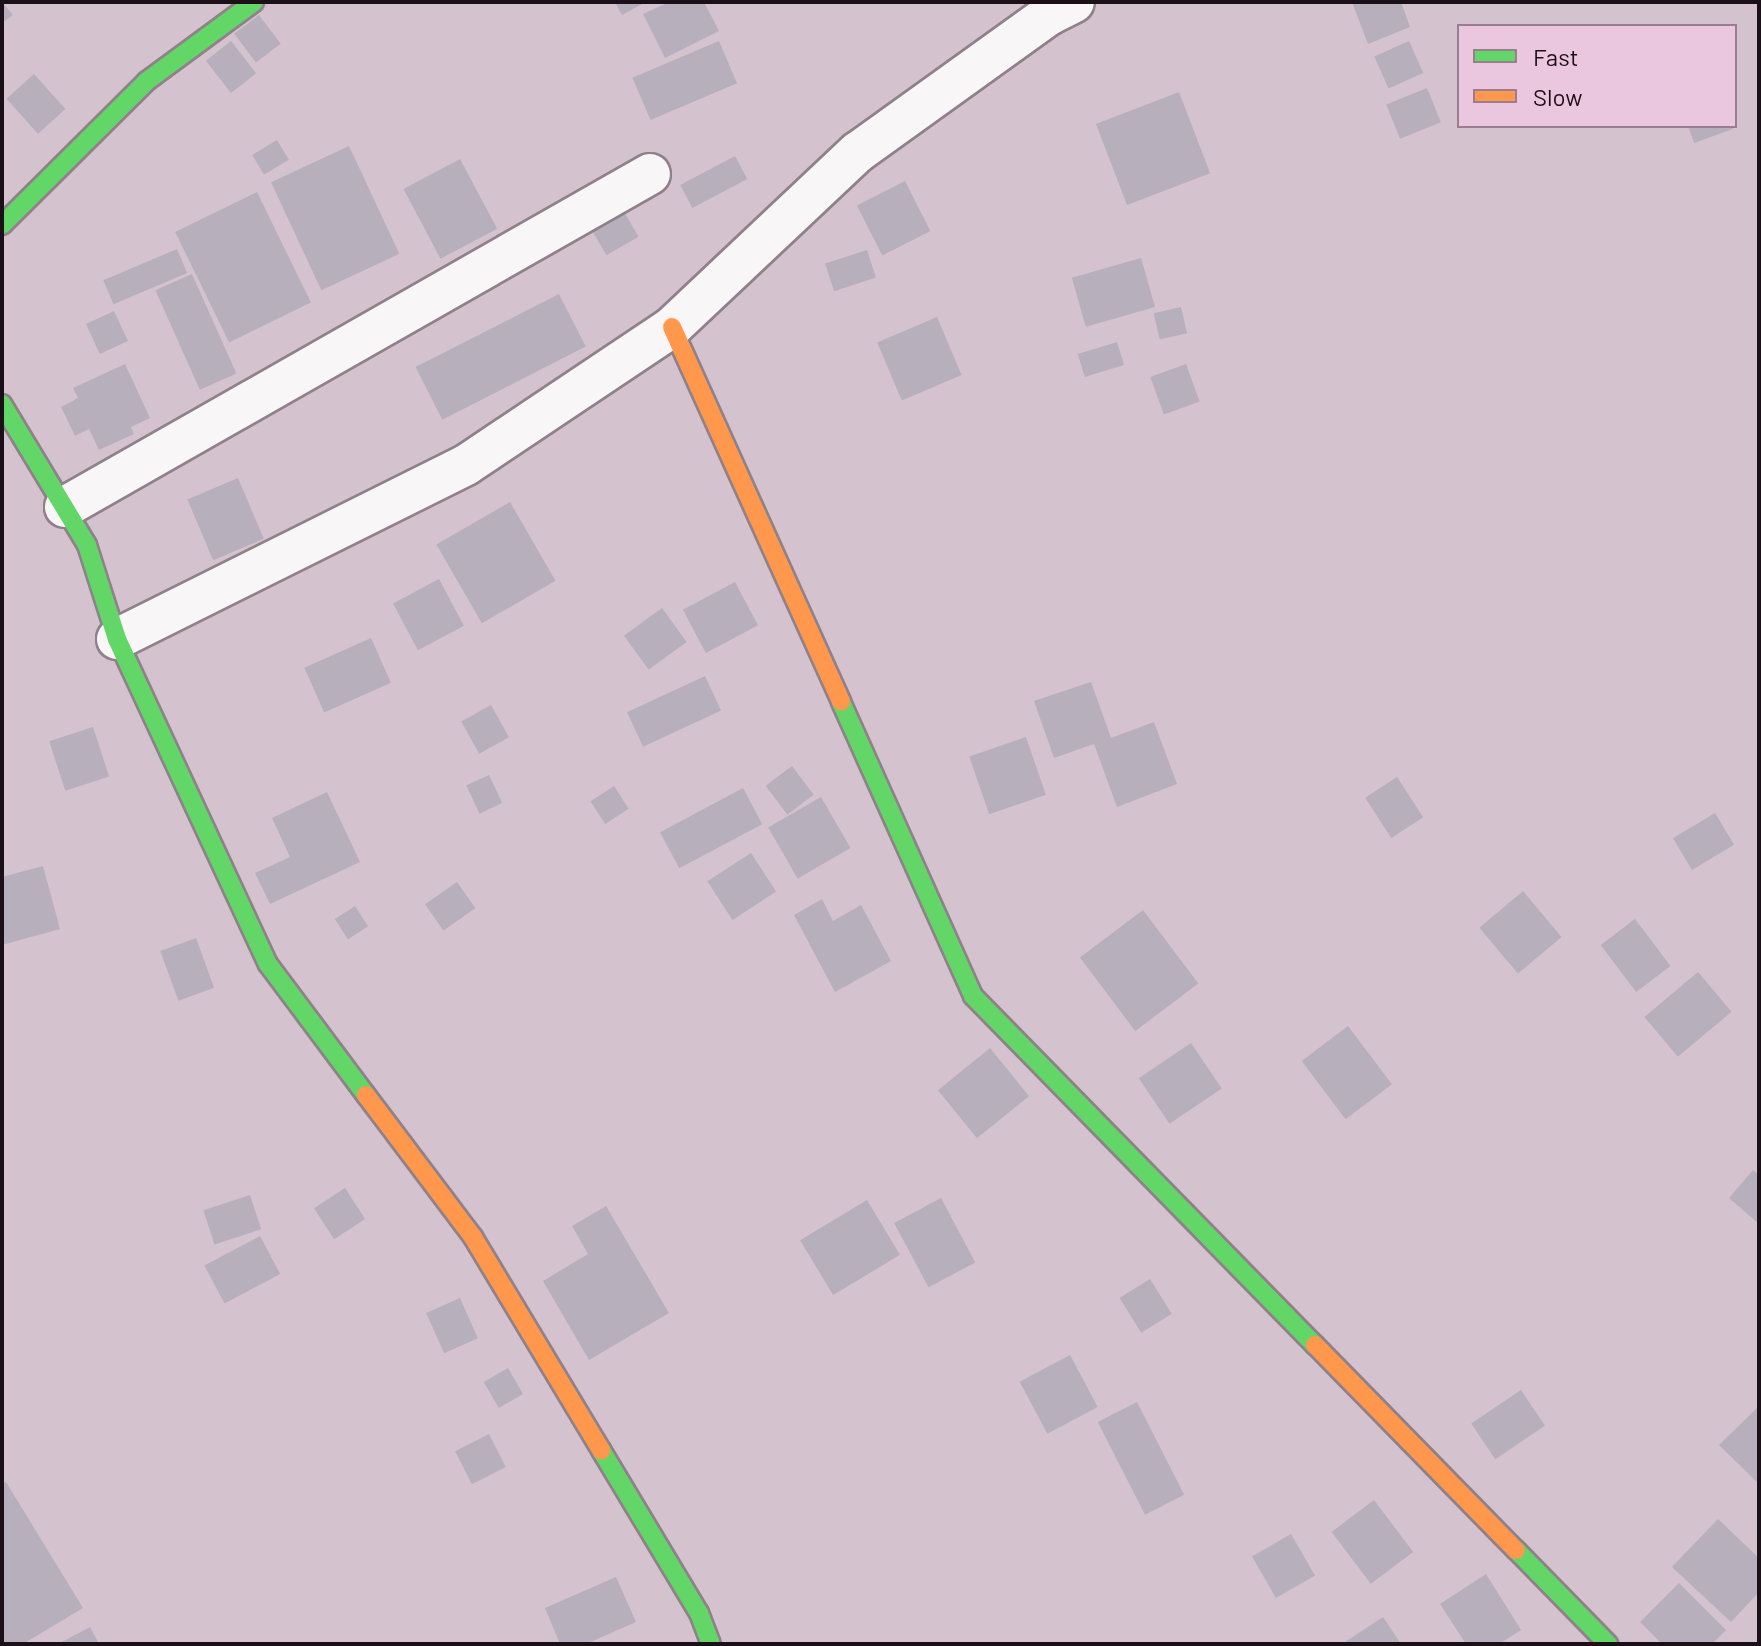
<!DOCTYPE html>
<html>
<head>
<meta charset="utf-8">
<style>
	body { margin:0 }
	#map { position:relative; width:1761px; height:1646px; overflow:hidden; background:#d5c2cf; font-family:Barlow,sans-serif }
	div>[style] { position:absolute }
	.building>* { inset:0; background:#b7afbb; transform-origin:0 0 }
	.roads { filter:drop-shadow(2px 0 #8f818a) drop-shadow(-2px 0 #8f818a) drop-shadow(0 2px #8f818a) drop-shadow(0 -2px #8f818a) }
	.street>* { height:40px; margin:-20px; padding:0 20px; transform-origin:20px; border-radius:20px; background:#f9f6f8 }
	.fast>* { height:18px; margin:-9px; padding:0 9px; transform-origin:9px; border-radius:9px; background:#63d668 }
	.slow>* { height:18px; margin:-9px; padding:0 9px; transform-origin:9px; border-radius:9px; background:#ff974d }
	span { translate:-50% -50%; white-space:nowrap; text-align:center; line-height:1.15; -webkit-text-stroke:6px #ebc7df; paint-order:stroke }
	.frame { position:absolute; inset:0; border:4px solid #1c1018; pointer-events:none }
	.legend { position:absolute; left:1457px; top:24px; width:280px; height:104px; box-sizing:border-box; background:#ebc7df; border:2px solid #987e8f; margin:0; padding:10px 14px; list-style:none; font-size:24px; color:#1c1018 }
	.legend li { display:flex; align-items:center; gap:16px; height:40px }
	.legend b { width:40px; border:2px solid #987e8f }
</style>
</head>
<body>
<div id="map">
	<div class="building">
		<div style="clip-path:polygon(2px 2px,13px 15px,2px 23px)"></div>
		<div style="clip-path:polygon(615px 2px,646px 2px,622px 15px)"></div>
		<div style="clip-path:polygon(669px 2px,704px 2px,719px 31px,665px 58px,643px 14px)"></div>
		<div style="clip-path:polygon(1352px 2px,1401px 2px,1410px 27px,1368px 44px)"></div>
		<div style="left:259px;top:15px;width:36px;height:31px;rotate:53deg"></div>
		<div style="left:231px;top:41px;width:41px;height:32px;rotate:52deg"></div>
		<div style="left:719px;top:41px;width:46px;height:94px;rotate:67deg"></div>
		<div style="left:1409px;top:41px;width:35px;height:38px;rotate:66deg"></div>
		<div style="left:34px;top:74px;width:47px;height:37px;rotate:48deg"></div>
		<div style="left:1427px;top:88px;width:37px;height:44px;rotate:68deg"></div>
		<div style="left:1179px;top:92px;width:87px;height:89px;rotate:69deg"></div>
		<div style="clip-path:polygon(1688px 126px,1732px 126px,1733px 129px,1694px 143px)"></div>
		<div style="left:277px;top:140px;width:23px;height:29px;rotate:59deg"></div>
		<div style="left:349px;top:146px;width:119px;height:86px;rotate:65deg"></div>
		<div style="left:735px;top:156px;width:26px;height:62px;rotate:62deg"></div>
		<div style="left:460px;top:159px;width:79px;height:64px;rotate:62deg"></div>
		<div style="left:905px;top:181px;width:56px;height:54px;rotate:63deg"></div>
		<div style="left:257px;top:192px;width:123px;height:91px;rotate:64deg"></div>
		<div style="left:619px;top:203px;width:39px;height:37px;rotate:60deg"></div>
		<div style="left:177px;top:249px;width:26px;height:80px;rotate:67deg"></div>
		<div style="left:867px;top:250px;width:29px;height:44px;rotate:72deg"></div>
		<div style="left:1141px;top:258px;width:51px;height:72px;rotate:74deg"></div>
		<div style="left:192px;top:274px;width:109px;height:40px;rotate:66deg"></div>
		<div style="left:559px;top:294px;width:59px;height:161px;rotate:63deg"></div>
		<div style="left:1181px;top:307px;width:27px;height:28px;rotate:77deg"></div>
		<div style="left:114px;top:311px;width:33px;height:31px;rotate:65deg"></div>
		<div style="left:937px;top:317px;width:63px;height:65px;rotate:67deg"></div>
		<div style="left:1117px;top:342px;width:24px;height:41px;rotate:73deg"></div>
		<div style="clip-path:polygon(125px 364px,150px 418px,131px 427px,134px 434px,99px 450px,89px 429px,75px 436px,61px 407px,78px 398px,73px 388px)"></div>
		<div style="left:1186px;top:364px;width:40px;height:38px;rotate:70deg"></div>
		<div style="left:238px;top:478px;width:66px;height:55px;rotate:67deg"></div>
		<div style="left:510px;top:502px;width:91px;height:85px;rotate:60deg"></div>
		<div style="left:439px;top:579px;width:53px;height:52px;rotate:62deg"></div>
		<div style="left:735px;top:582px;width:49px;height:59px;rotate:62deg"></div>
		<div style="left:662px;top:608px;width:42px;height:47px;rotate:54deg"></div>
		<div style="left:371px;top:638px;width:49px;height:73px;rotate:66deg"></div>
		<div style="left:705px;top:676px;width:38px;height:86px;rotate:65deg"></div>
		<div style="clip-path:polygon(1091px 682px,1111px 738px,1154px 722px,1177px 784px,1117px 807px,1094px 744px,1054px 758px,1034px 701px)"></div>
		<div style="left:491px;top:705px;width:37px;height:34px;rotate:61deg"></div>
		<div style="left:93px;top:727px;width:52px;height:46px;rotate:72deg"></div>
		<div style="left:1026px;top:737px;width:61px;height:60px;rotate:71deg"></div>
		<div style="left:792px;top:766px;width:36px;height:33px;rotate:53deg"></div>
		<div style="left:489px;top:775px;width:31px;height:25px;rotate:65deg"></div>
		<div style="left:1397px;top:777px;width:48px;height:38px;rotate:57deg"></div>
		<div style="left:614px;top:786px;width:27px;height:28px;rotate:57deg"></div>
		<div style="left:743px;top:788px;width:41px;height:94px;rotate:62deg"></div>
		<div style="clip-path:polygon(327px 792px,360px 862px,270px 904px,255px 873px,290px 857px,272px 818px)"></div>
		<div style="left:821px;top:797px;width:59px;height:61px;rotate:60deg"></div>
		<div style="left:1715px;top:813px;width:37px;height:49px;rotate:59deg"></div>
		<div style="left:751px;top:853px;width:46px;height:52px;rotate:57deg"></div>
		<div style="clip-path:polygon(43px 866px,60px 929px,2px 945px,2px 877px)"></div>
		<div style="left:457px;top:882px;width:32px;height:39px;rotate:55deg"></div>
		<div style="left:1523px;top:891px;width:60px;height:57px;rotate:50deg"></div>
		<div style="clip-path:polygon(822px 899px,833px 921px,861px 905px,891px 961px,835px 992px,794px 915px)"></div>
		<div style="left:355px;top:906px;width:24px;height:24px;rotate:57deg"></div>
		<div style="left:1143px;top:910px;width:92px;height:79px;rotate:53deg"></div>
		<div style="left:1635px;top:919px;width:59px;height:43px;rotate:53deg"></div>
		<div style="left:196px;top:938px;width:53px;height:38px;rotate:70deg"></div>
		<div style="left:1698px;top:972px;width:52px;height:70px;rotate:50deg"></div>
		<div style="left:1348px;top:1026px;width:73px;height:58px;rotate:53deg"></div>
		<div style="left:1191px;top:1043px;width:55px;height:63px;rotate:56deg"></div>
		<div style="left:990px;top:1048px;width:62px;height:67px;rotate:51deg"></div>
		<div style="clip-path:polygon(1753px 1170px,1759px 1175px,1759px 1224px,1729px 1198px)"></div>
		<div style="left:345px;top:1188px;width:37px;height:37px;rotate:57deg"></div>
		<div style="left:250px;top:1195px;width:36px;height:49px;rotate:72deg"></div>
		<div style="left:941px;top:1198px;width:73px;height:53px;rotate:62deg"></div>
		<div style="left:867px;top:1200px;width:64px;height:78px;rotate:59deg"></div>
		<div style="clip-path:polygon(606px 1206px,669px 1313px,589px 1360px,543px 1281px,588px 1254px,572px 1226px)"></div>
		<div style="left:260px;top:1236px;width:43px;height:63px;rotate:62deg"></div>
		<div style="left:1150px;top:1279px;width:41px;height:36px;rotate:58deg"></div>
		<div style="left:460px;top:1298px;width:44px;height:37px;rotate:66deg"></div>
		<div style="left:1070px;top:1355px;width:59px;height:57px;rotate:62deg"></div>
		<div style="left:508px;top:1368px;width:30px;height:28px;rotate:60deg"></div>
		<div style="left:1521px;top:1390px;width:43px;height:60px;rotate:56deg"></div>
		<div style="left:1137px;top:1402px;width:104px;height:44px;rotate:63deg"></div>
		<div style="clip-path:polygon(1757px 1408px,1759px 1410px,1759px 1484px,1719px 1445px)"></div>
		<div style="left:489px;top:1434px;width:37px;height:38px;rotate:63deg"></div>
		<div style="clip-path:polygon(6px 1482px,83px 1608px,23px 1644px,2px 1644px,2px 1484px)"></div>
		<div style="left:1374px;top:1500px;width:65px;height:53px;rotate:53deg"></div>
		<div style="clip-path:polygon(1718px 1519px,1759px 1558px,1759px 1592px,1731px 1622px,1672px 1567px)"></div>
		<div style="left:1291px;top:1534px;width:48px;height:45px;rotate:60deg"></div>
		<div style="clip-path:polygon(1486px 1574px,1521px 1630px,1499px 1644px,1466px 1644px,1440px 1604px)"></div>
		<div style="clip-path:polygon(616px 1577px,636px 1622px,586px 1644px,560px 1644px,545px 1608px)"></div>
		<div style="clip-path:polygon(1679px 1583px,1726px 1630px,1712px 1644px,1662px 1644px,1640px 1622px)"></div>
		<div style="clip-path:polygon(1383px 1617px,1401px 1644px,1342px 1644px)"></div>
		<div style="clip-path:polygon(90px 1627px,99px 1644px,58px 1644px)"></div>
	</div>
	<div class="roads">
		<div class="street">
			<div style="left:65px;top:507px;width:673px;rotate:-29.65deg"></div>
			<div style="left:117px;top:639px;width:390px;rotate:-26.5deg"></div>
			<div style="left:466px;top:465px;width:248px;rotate:-33.8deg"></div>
			<div style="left:672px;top:327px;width:255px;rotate:-43.3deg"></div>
			<div style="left:858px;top:152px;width:233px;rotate:-35.7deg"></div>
			<div style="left:1047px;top:16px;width:30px;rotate:-27deg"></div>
		</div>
		<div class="fast">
			<div style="left:2px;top:225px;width:204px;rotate:-44.8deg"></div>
			<div style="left:147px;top:81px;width:133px;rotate:-36.4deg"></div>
			<div style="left:2px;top:404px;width:165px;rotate:58.9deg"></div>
			<div style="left:87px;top:545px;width:99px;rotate:72.3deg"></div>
			<div style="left:117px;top:639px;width:358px;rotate:65.1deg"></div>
			<div style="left:268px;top:964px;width:164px;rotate:53.2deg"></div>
			<div style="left:841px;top:702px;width:322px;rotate:65.8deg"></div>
			<div style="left:973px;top:996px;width:489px;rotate:45.6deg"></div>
			<div style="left:601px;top:1450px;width:190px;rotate:59deg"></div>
			<div style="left:699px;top:1613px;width:33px;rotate:69deg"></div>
			<div style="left:1516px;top:1550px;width:132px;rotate:45.6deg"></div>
		</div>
		<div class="slow">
			<div style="left:672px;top:327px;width:411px;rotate:65.7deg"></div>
			<div style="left:366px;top:1095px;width:178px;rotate:53deg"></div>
			<div style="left:473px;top:1237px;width:249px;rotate:59deg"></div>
			<div style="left:1315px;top:1345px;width:287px;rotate:45.6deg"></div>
		</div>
	</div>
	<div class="frame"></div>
	<ul class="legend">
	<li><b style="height:10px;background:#63d668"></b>Fast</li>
	<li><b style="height:10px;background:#ff974d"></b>Slow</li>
	</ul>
</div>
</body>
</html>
